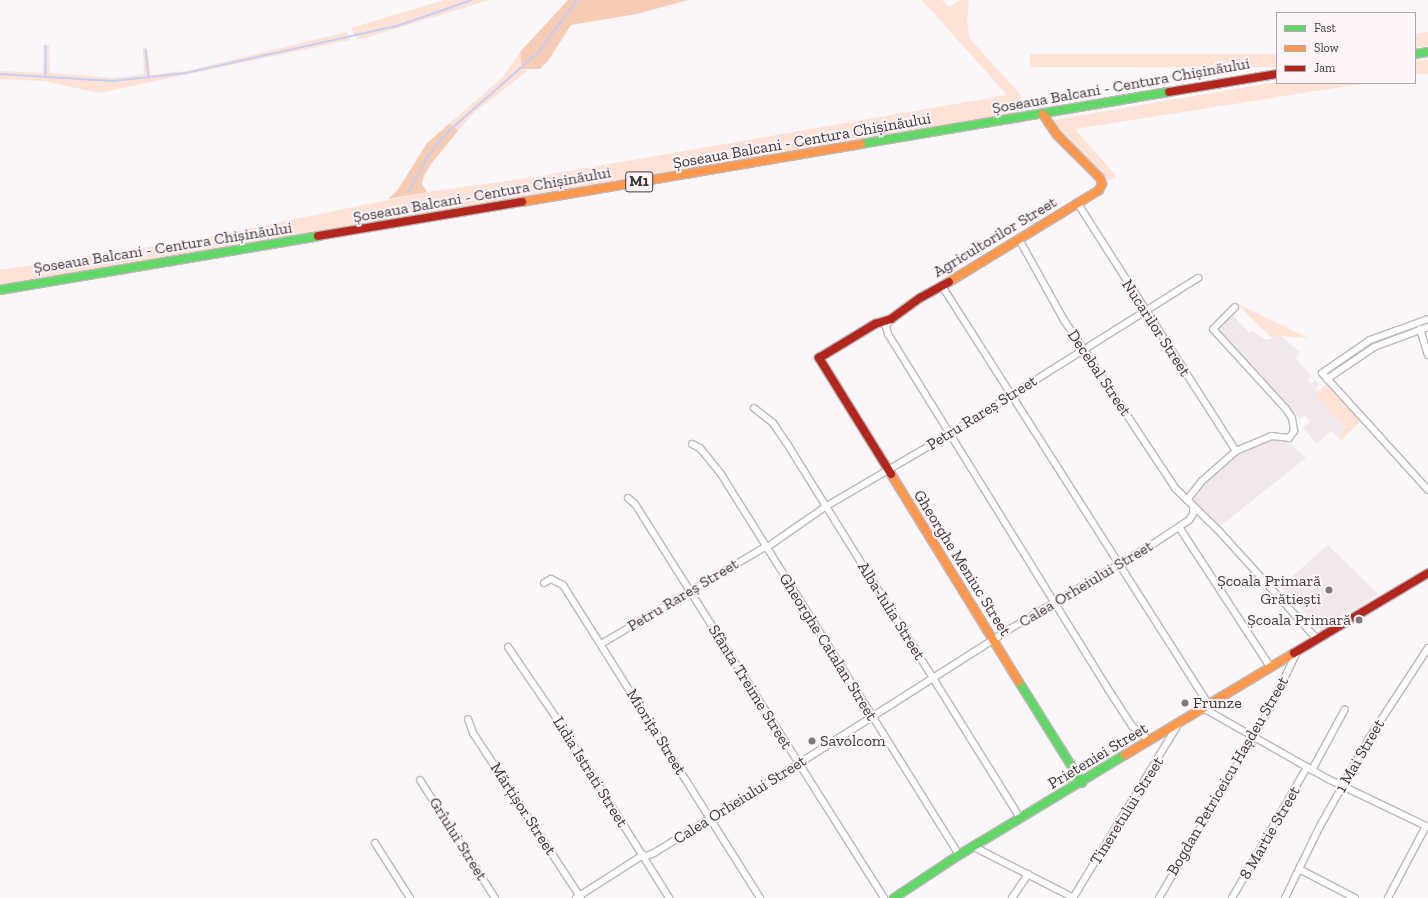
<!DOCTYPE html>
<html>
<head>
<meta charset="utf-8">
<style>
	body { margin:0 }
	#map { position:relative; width:1428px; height:898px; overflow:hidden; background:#fbf6f9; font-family:"Zilla Slab",serif }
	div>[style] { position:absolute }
	.built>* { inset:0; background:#f1e7ed }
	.green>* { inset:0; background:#fde2d5; transform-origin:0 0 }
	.forest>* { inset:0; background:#f6ccb5 }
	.stream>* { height:1.5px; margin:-0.75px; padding:0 0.75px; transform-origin:0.75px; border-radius:0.75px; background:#c6cdf6 }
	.roads { filter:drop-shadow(1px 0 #bcb8ba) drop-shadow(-1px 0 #bcb8ba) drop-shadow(0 1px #bcb8ba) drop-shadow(0 -1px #bcb8ba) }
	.street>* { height:6px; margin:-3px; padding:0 3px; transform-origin:3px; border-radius:3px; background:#fefefe }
	.fast>* { height:8px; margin:-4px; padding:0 4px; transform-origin:4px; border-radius:4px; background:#63d668 }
	.slow>* { height:8px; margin:-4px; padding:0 4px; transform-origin:4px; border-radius:4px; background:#ff974d }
	.jam>* { height:8px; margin:-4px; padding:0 4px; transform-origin:4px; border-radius:4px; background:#b3261e }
	.dots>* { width:11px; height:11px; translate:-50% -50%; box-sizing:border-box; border:2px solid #fdf4f9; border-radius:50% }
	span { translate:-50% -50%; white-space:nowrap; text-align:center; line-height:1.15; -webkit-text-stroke:4px #fdf4f9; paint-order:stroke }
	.shield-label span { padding:1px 3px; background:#fdf4f9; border:1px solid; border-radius:3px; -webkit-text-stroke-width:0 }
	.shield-label { font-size:15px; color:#3b3739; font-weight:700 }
	.street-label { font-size:16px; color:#3b3739 }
	.poi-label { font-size:16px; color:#3b3739 }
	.right { translate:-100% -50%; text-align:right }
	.left { translate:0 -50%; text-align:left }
	.legend { position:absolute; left:1276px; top:12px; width:140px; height:72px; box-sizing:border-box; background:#fdf4f9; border:1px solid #afa8ac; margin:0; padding:5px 7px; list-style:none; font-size:12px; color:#3b3739 }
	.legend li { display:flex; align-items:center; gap:8px; height:20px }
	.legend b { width:20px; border:1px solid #afa8ac }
</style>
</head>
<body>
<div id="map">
	<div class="built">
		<div style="clip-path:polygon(1232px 314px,1249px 333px,1253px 331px,1265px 340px,1281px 336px,1300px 352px,1295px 358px,1312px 376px,1307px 380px,1311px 384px,1315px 380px,1319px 385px,1315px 388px,1318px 392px,1315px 395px,1346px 428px,1337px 436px,1331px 431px,1317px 444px,1303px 428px,1310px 422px,1305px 415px,1300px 419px,1216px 328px)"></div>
		<div style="clip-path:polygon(1270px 439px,1286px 440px,1306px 458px,1219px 527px,1193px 499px,1212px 476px,1237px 454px)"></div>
		<div style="clip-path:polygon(1328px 545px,1378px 594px,1322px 631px,1281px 586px)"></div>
	</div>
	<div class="green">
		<div style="clip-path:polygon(444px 0,489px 0,365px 38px,357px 39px,351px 28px)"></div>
		<div style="clip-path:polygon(922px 0,942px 0,949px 7px,960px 0,969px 0,967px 21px,969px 38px,1021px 95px,1020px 115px,0 287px,0 270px,193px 240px,427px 192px,535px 177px,1007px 95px)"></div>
		<div style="clip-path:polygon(347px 32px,350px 40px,99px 93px,44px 81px,0 79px,0 71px,43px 73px,44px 45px,49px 45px,50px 73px,113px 78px,144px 75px,143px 48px,147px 47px,151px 75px,186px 71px)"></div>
		<div style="clip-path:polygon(1428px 32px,1428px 46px,1415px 48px,1415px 34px)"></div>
		<div style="clip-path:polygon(520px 52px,522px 69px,527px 71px,475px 112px,458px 131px,450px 123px,502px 78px)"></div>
		<div style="left:1277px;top:54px;width:13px;height:247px;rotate:90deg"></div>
		<div style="left:1428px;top:60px;width:14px;height:13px;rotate:90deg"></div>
		<div style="clip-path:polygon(1277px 82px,1367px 83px,1075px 129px,1116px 176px,1108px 181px,1060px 132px,1054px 120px)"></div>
		<div style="clip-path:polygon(1236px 303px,1308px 338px,1281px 336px,1272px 338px)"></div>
		<div style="clip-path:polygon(1326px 384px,1361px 421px,1341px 440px,1337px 436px,1346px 427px,1315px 395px)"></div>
	</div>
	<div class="forest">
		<div style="clip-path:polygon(568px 0,688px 0,637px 14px,571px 25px,548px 61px,540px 69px,522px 69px,520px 52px)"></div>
		<div style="clip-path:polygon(450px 123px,458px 131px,431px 164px,424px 176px,422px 184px,427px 192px,388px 199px,397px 191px,427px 143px)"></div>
	</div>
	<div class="stream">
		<div style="left:46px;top:46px;width:30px;rotate:90deg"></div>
		<div style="left:146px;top:50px;width:28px;rotate:84deg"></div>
		<div style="left:0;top:74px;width:113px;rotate:3.5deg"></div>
		<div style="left:113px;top:81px;width:73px;rotate:-6.3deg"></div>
		<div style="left:186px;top:73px;width:216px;rotate:-12.6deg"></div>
		<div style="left:397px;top:26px;width:79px;rotate:-19.1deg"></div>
		<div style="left:408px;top:193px;width:42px;rotate:-61.6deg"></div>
		<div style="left:428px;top:156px;width:35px;rotate:-50deg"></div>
		<div style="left:451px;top:129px;width:117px;rotate:-41.2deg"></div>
		<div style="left:539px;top:52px;width:64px;rotate:-53.8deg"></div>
	</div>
	<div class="roads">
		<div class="street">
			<div style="left:1078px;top:204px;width:293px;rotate:57.4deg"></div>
			<div style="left:1020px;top:241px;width:90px;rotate:60.9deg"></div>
			<div style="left:1064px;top:320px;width:201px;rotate:56.5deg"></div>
			<div style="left:1175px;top:488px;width:62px;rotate:44.3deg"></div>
			<div style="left:1219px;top:531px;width:147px;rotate:47.8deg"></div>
			<div style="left:942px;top:286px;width:497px;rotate:57.5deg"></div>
			<div style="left:891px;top:319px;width:9px;rotate:126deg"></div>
			<div style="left:886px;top:326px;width:8px;rotate:76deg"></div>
			<div style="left:888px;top:334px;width:418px;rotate:58.2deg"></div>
			<div style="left:1108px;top:689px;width:44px;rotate:57deg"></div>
			<div style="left:1132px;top:726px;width:23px;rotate:40deg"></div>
			<div style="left:1428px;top:319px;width:62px;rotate:160.1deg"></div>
			<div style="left:1370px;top:340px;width:58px;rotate:145.5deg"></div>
			<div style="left:1322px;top:373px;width:158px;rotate:47.8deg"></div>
			<div style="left:1420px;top:329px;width:27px;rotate:73deg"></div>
			<div style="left:1327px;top:379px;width:57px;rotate:-34.2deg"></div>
			<div style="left:1374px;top:347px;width:58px;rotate:-20.3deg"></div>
			<div style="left:754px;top:408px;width:24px;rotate:38deg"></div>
			<div style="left:773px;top:423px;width:23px;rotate:56deg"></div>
			<div style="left:786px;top:442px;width:444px;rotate:58.1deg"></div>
			<div style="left:692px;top:444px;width:9px;rotate:27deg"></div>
			<div style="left:700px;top:448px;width:33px;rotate:51deg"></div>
			<div style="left:721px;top:474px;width:449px;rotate:58deg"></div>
			<div style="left:628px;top:498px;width:9px;rotate:41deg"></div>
			<div style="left:635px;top:504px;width:466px;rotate:57.7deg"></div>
			<div style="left:1187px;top:500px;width:24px;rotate:-52deg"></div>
			<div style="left:1202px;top:481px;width:45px;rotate:-41.4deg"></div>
			<div style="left:1236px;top:451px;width:38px;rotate:-23deg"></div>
			<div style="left:1271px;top:436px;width:18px;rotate:6deg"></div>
			<div style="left:1289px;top:438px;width:9px;rotate:-54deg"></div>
			<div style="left:1294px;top:431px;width:13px;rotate:-99deg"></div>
			<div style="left:1292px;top:418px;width:11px;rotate:-124deg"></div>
			<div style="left:1286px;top:409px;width:108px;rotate:-132.4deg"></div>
			<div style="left:1213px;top:329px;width:31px;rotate:-45deg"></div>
			<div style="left:1179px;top:527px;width:168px;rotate:56.9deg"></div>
			<div style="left:766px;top:548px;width:72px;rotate:-34.8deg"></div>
			<div style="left:825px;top:507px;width:146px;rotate:-30.4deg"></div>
			<div style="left:951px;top:433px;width:292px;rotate:-32.1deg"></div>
			<div style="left:544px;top:583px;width:8px;rotate:-30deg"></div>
			<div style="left:551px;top:579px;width:13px;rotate:27deg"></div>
			<div style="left:563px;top:585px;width:370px;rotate:57.8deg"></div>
			<div style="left:601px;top:644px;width:191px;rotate:-30.6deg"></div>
			<div style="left:508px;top:647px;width:83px;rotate:55.7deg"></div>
			<div style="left:555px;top:716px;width:215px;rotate:57.9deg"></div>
			<div style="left:1203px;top:708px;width:144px;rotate:29.6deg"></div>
			<div style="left:1328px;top:779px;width:111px;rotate:25.6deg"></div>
			<div style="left:468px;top:719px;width:15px;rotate:70deg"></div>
			<div style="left:473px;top:733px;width:197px;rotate:56.8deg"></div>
			<div style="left:1312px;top:770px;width:69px;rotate:-61.6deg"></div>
			<div style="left:420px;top:780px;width:140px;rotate:57.6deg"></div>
			<div style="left:375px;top:843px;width:65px;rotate:57.5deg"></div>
			<div style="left:974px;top:847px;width:112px;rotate:27deg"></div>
			<div style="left:644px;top:857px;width:11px;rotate:-22deg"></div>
			<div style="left:654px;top:853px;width:169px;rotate:-31.7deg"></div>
			<div style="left:798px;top:764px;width:249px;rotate:-32.5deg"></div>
			<div style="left:1008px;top:630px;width:169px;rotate:-30.7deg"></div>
			<div style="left:1153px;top:544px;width:43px;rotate:-33.7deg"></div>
			<div style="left:1189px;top:520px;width:7px;rotate:-56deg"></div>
			<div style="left:1193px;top:514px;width:8px;rotate:-90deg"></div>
			<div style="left:1299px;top:869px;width:63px;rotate:27.4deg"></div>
			<div style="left:576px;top:898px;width:80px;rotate:-32.7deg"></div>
			<div style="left:1012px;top:898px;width:29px;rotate:-56deg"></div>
			<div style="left:1073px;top:898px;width:205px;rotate:-58.8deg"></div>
			<div style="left:1159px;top:898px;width:220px;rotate:-59.7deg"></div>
			<div style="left:1270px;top:708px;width:60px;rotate:-64.3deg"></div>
			<div style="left:1232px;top:898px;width:151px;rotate:-60.2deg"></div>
			<div style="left:1285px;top:898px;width:78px;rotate:-64.1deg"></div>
			<div style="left:1319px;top:828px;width:101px;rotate:-60.9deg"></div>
			<div style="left:1368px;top:740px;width:110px;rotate:-56.9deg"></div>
			<div style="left:1388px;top:898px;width:81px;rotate:-62.2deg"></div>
		</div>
		<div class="fast">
			<div style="left:1415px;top:54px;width:13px;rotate:-9deg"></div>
			<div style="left:861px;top:144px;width:312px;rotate:-9.6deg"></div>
			<div style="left:0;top:290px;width:323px;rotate:-9.6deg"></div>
			<div style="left:1019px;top:682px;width:119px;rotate:58deg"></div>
			<div style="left:894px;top:898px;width:78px;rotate:-33.5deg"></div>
			<div style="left:959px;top:855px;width:194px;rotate:-31.1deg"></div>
		</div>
		<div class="slow">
			<div style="left:522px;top:202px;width:344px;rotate:-9.7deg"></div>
			<div style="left:949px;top:282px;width:176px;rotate:-31.5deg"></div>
			<div style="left:1099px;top:190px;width:7px;rotate:-63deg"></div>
			<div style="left:1102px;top:184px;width:6px;rotate:-108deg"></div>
			<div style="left:1100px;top:178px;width:61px;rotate:-135deg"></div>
			<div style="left:1057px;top:135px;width:25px;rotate:-124deg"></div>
			<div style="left:891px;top:474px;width:244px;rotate:58.4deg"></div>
			<div style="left:1125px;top:755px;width:197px;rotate:-31.1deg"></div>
		</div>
		<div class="jam">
			<div style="left:1169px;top:92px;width:109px;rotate:-9.5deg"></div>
			<div style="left:318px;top:236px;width:207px;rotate:-9.5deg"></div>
			<div style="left:891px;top:474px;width:137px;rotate:-121.8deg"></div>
			<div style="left:819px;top:358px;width:66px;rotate:-31.3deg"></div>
			<div style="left:875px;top:324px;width:17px;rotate:-17deg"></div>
			<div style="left:891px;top:319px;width:36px;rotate:-36deg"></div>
			<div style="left:920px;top:298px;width:33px;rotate:-29deg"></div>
			<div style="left:1294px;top:653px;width:156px;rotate:-30.8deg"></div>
		</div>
	</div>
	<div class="dots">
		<div style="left:1329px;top:590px;background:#7e7a7c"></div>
		<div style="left:1359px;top:620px;background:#7e7a7c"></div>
		<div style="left:1185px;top:703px;background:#7e7a7c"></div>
		<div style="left:812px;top:741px;background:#7e7a7c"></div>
	</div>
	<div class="shield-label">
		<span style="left:639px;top:182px">M1</span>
	</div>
	<div class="street-label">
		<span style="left:1121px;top:86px;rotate:-10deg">Șoseaua Balcani - Centura Chișinăului</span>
		<span style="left:802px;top:141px;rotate:-10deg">Șoseaua Balcani - Centura Chișinăului</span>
		<span style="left:482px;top:195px;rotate:-10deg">Șoseaua Balcani - Centura Chișinăului</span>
		<span style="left:995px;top:237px;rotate:-31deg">Agricultorilor Street</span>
		<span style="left:163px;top:248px;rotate:-9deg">Șoseaua Balcani - Centura Chișinăului</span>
		<span style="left:1156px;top:328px;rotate:57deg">Nucarilor Street</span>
		<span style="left:1099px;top:373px;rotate:56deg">Decebal Street</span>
		<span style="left:982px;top:413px;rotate:-32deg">Petru Rareș Street</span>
		<span style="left:962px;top:563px;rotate:58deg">Gheorghe Meniuc Street</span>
		<span style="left:1086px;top:584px;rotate:-31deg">Calea Orheiului Street</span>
		<span style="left:683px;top:595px;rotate:-31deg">Petru Rareș Street</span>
		<span style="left:891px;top:611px;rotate:58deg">Alba-Iulia Street</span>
		<span style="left:828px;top:647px;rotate:58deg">Gheorghe Catalan Street</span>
		<span style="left:750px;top:687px;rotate:58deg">Sfânta Treime Street</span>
		<span style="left:656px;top:732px;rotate:58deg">Miorița Street</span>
		<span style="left:1098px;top:756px;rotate:-31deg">Prieteniei Street</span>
		<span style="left:1360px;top:756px;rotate:-60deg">1 Mai Street</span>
		<span style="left:590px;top:772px;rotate:58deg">Lidia Istrati Street</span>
		<span style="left:1228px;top:776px;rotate:-60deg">Bogdan Petriceicu Hașdeu Street</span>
		<span style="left:740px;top:800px;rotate:-32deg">Calea Orheiului Street</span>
		<span style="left:523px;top:809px;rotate:57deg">Mărțișor Street</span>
		<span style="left:1127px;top:811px;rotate:-58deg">Tineretului Street</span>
		<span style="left:1270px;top:833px;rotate:-60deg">8 Martie Street</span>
		<span style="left:458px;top:839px;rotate:58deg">Grîului Street</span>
	</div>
	<div class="poi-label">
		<span class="right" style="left:1321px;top:590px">Școala Primară<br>Grătiești</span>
		<span class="right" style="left:1351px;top:620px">Școala Primară</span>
		<span class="left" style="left:1193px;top:703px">Frunze</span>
		<span class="left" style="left:820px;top:741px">Savolcom</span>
	</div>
	<ul class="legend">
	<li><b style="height:5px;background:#63d668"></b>Fast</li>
	<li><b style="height:5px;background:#ff974d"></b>Slow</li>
	<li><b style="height:5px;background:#b3261e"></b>Jam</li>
	</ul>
</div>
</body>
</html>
